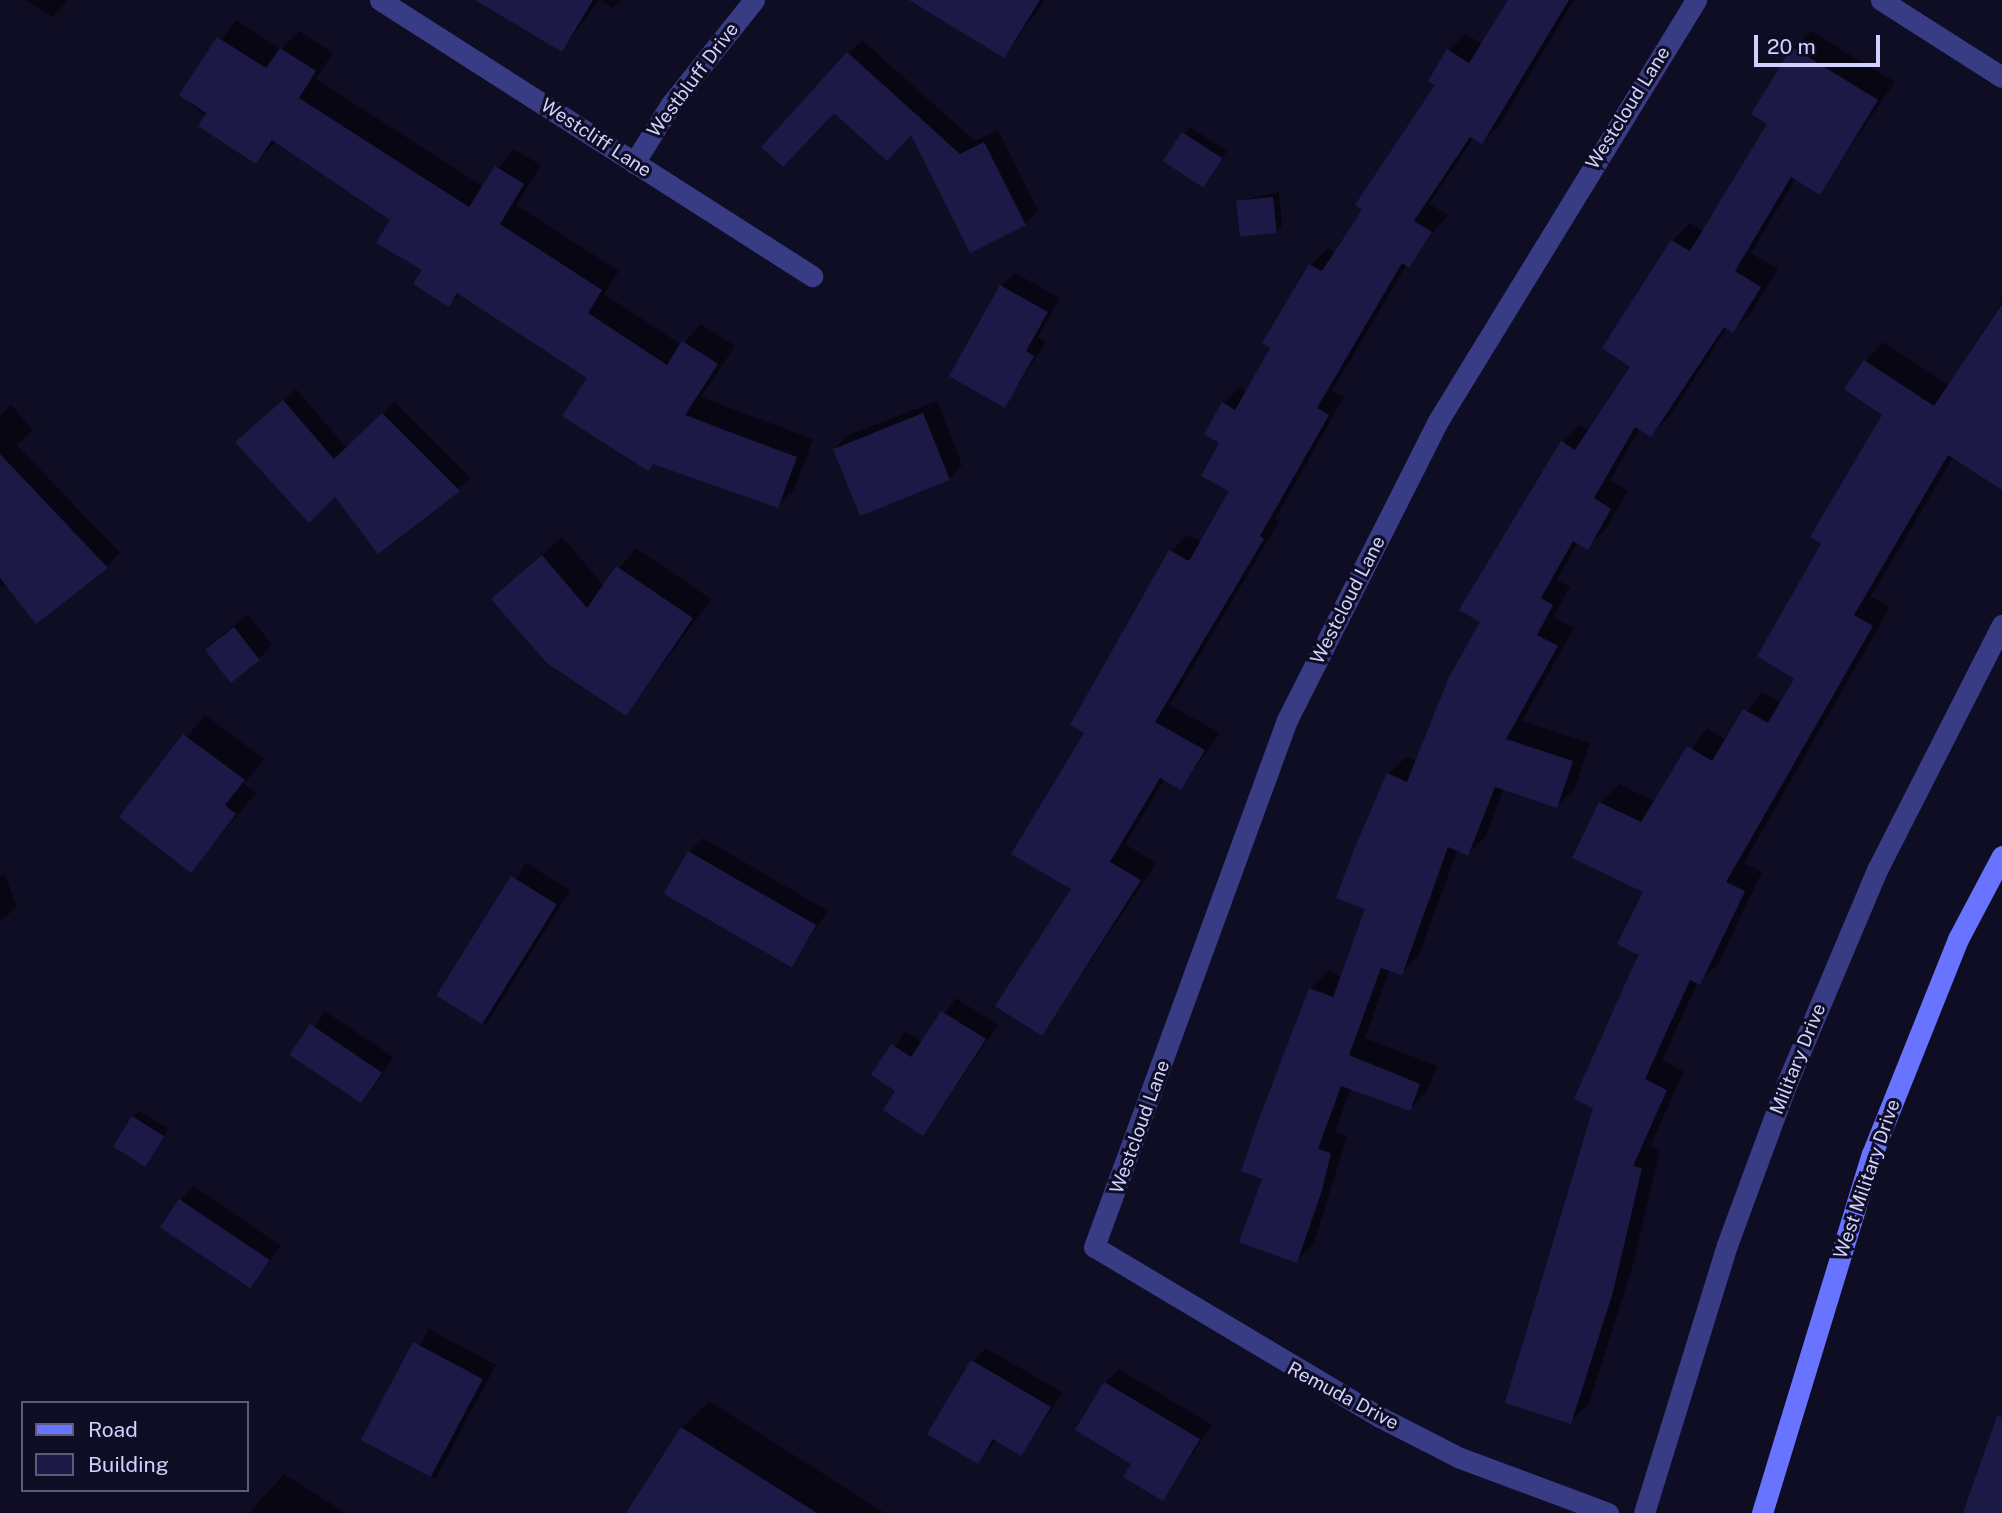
<!DOCTYPE html>
<html>
<head>
<meta charset="utf-8">
<style>
	body { margin:0 }
	#map { position:relative; width:2002px; height:1513px; overflow:hidden; background:#0f0d24; font-family:"Public Sans",sans-serif }
	div>[style] { position:absolute }
	.shadow>* { inset:0; background:#0007; transform-origin:0 0 }
	.building>* { inset:0; background:#1d1946; transform-origin:0 0 }
	.street>* { height:21px; margin:-10.5px; padding:0 10.5px; transform-origin:10.5px; border-radius:10.5px; background:#373c85 }
	.secondary>* { height:21px; margin:-10.5px; padding:0 10.5px; transform-origin:10.5px; border-radius:10.5px; background:#6874ff }
	span { translate:-50% -50%; white-space:nowrap; text-align:center; line-height:1.15; -webkit-text-stroke:6px #0f0d24; paint-order:stroke }
	.street-label { font-size:19px; color:#d1d1ff }
	.legend { position:absolute; left:21px; top:1401px; width:228px; height:91px; box-sizing:border-box; background:#0f0d24; border:2px solid #5d5b7c; margin:0; padding:9px 12px; list-style:none; font-size:21px; color:#d1d1ff }
	.legend li { display:flex; align-items:center; gap:14px; height:35px }
	.legend b { width:35px; border:2px solid #5d5b7c }
	.scale { position:absolute; left:1754px; top:35px; width:126px; height:32px; box-sizing:border-box; border:4px solid #d1d1ff; border-top:0; padding-left:9px; font-size:21px; line-height:24px; white-space:nowrap; color:#d1d1ff; -webkit-text-stroke:5px #0f0d24; paint-order:stroke }
</style>
</head>
<body>
<div id="map">
	<div class="shadow">
		<div style="clip-path:polygon(25px 0,68px 0,53px 17px)"></div>
		<div style="clip-path:polygon(509px 0,599px 0,562px 50px)"></div>
		<div style="clip-path:polygon(600px 0,621px 0,613px 8px)"></div>
		<div style="clip-path:polygon(912px 0,1045px 0,1004px 56px)"></div>
		<div style="clip-path:polygon(1510px 0,1574px 0,1499px 126px,1482px 142px,1474px 137px,1429px 204px,1448px 215px,1407px 264px,1332px 391px,1344px 397px,1275px 519px,1279px 522px,1170px 705px,1220px 733px,1181px 788px,1165px 779px,1125px 844px,1156px 863px,1042px 1034px,1073px 889px,1086px 732px,1170px 552px,1187px 535px,1201px 542px,1231px 491px,1222px 442px,1223px 403px,1240px 387px,1247px 391px,1272px 347px,1265px 343px,1311px 265px,1327px 248px,1336px 253px,1365px 209px,1437px 85px,1448px 51px,1465px 34px,1483px 44px)"></div>
		<div style="clip-path:polygon(236px 20px,281px 49px,299px 31px,333px 53px,316px 79px,484px 187px,514px 149px,541px 165px,516px 205px,619px 271px,604px 294px,682px 345px,701px 324px,735px 346px,701px 397px,813px 439px,795px 488px,777px 506px,654px 463px,648px 469px,589px 377px,460px 293px,449px 304px,392px 220px,276px 141px,256px 162px,181px 95px)"></div>
		<div style="clip-path:polygon(1811px 31px,1895px 82px,1819px 193px,1796px 178px,1751px 253px,1778px 269px,1751px 313px,1733px 331px,1728px 327px,1669px 417px,1651px 435px,1640px 428px,1610px 480px,1628px 491px,1605px 530px,1587px 548px,1578px 542px,1557px 580px,1570px 587px,1553px 617px,1574px 628px,1522px 721px,1590px 743px,1575px 788px,1557px 806px,1504px 788px,1486px 836px,1468px 854px,1458px 849px,1419px 955px,1401px 973px,1390px 969px,1365px 1038px,1437px 1066px,1427px 1091px,1410px 1109px,1351px 1088px,1335px 1131px,1347px 1136px,1314px 1244px,1296px 1261px,1310px 989px,1328px 971px,1341px 976px,1367px 907px,1388px 774px,1406px 757px,1417px 761px,1562px 443px,1580px 425px,1590px 431px,1633px 366px,1672px 241px,1690px 223px,1704px 231px,1769px 123px,1794px 48px)"></div>
		<div style="clip-path:polygon(862px 40px,975px 141px,998px 130px,1038px 210px,1025px 224px,912px 132px,835px 111px,763px 147px)"></div>
		<div style="clip-path:polygon(1190px 127px,1227px 151px,1208px 179px,1184px 133px)"></div>
		<div style="clip-path:polygon(1279px 192px,1282px 225px,1276px 232px,1238px 201px)"></div>
		<div style="clip-path:polygon(1015px 273px,1060px 298px,1038px 337px,1046px 342px,1005px 405px,1001px 286px)"></div>
		<div style="clip-path:polygon(2002px 301px,2002px 476px,1954px 456px,1871px 596px,1890px 607px,1744px 863px,1762px 872px,1718px 964px,1698px 982px,1662px 1060px,1684px 1071px,1650px 1147px,1660px 1150px,1631px 1272px,1589px 1403px,1570px 1422px,1645px 891px,1600px 803px,1619px 784px,1655px 802px,1707px 728px,1726px 740px,1762px 692px,1782px 703px,1796px 678px,1824px 543px,1885px 414px,1865px 361px,1883px 342px,1949px 385px)"></div>
		<div style="clip-path:polygon(296px 389px,347px 448px,395px 402px,471px 478px,378px 551px,335px 495px,249px 430px)"></div>
		<div style="clip-path:polygon(937px 401px,962px 465px,949px 479px,835px 448px,848px 435px)"></div>
		<div style="clip-path:polygon(11px 405px,33px 430px,17px 445px,120px 553px,106px 567px,0 587px,0 415px)"></div>
		<div style="clip-path:polygon(562px 537px,604px 586px,636px 548px,711px 599px,626px 714px,493px 599px)"></div>
		<div style="clip-path:polygon(248px 614px,272px 645px,259px 659px,206px 648px)"></div>
		<div style="clip-path:polygon(205px 715px,264px 759px,244px 784px,256px 793px,191px 870px,121px 817px)"></div>
		<div style="clip-path:polygon(703px 838px,828px 911px,789px 967px,689px 852px)"></div>
		<div style="left:526px;top:863px;width:52px;height:158px;rotate:32deg"></div>
		<div style="clip-path:polygon(5px 875px,17px 907px,0 921px,0 876px)"></div>
		<div style="clip-path:polygon(956px 998px,998px 1025px,923px 1134px,897px 1090px,873px 1075px,906px 1031px,923px 1042px)"></div>
		<div style="left:325px;top:1011px;width:83px;height:55px;rotate:34deg"></div>
		<div style="clip-path:polygon(139px 1111px,169px 1129px,145px 1164px,133px 1117px)"></div>
		<div style="clip-path:polygon(194px 1186px,281px 1246px,250px 1286px,180px 1200px)"></div>
		<div style="left:429px;top:1329px;width:76px;height:129px;rotate:28deg"></div>
		<div style="clip-path:polygon(986px 1348px,1063px 1393px,1021px 1453px,997px 1439px,978px 1462px,973px 1361px)"></div>
		<div style="clip-path:polygon(1119px 1369px,1212px 1425px,1162px 1499px,1134px 1464px,1105px 1383px)"></div>
		<div style="clip-path:polygon(709px 1401px,885px 1513px,628px 1513px,682px 1428px)"></div>
		<div style="clip-path:polygon(284px 1474px,346px 1513px,249px 1513px)"></div>
	</div>
	<div class="building">
		<div style="clip-path:polygon(475px 0,593px 0,562px 52px)"></div>
		<div style="clip-path:polygon(909px 0,1040px 0,1004px 58px)"></div>
		<div style="clip-path:polygon(1508px 0,1569px 0,1482px 144px,1470px 137px,1414px 221px,1432px 232px,1409px 268px,1402px 263px,1317px 408px,1329px 415px,1260px 536px,1264px 539px,1155px 722px,1205px 750px,1181px 790px,1160px 778px,1110px 862px,1141px 880px,1042px 1036px,995px 1006px,1071px 889px,1011px 854px,1084px 733px,1070px 725px,1169px 550px,1189px 561px,1229px 491px,1201px 476px,1219px 443px,1204px 434px,1222px 402px,1235px 410px,1270px 348px,1262px 343px,1309px 264px,1322px 271px,1362px 210px,1355px 205px,1435px 85px,1428px 81px,1447px 49px,1469px 63px)"></div>
		<div style="clip-path:polygon(217px 37px,266px 68px,280px 48px,316px 71px,299px 98px,469px 207px,495px 166px,524px 184px,500px 224px,602px 290px,588px 313px,667px 365px,682px 341px,718px 364px,685px 415px,797px 457px,778px 508px,653px 464px,648px 471px,562px 416px,587px 378px,457px 293px,449px 307px,413px 284px,422px 270px,376px 243px,390px 220px,272px 140px,256px 164px,198px 126px,206px 113px,179px 95px)"></div>
		<div style="clip-path:polygon(1792px 47px,1878px 100px,1820px 195px,1791px 177px,1735px 271px,1761px 287px,1733px 333px,1724px 327px,1651px 437px,1635px 427px,1594px 498px,1611px 509px,1588px 550px,1573px 541px,1541px 598px,1553px 605px,1537px 635px,1558px 646px,1506px 739px,1573px 761px,1557px 808px,1495px 787px,1468px 856px,1448px 847px,1402px 975px,1381px 968px,1349px 1055px,1420px 1084px,1410px 1111px,1341px 1086px,1318px 1149px,1331px 1153px,1322px 1190px,1297px 1263px,1239px 1242px,1262px 1179px,1241px 1171px,1256px 1127px,1309px 988px,1333px 997px,1365px 909px,1336px 898px,1355px 847px,1387px 773px,1407px 782px,1449px 677px,1480px 622px,1459px 610px,1561px 441px,1575px 450px,1630px 367px,1602px 348px,1671px 240px,1690px 251px,1767px 124px,1751px 114px)"></div>
		<div style="clip-path:polygon(847px 52px,960px 154px,984px 142px,1026px 225px,970px 253px,911px 135px,887px 161px,834px 113px,783px 167px,761px 147px)"></div>
		<div style="left:1182px;top:132px;width:48px;height:35px;rotate:33deg"></div>
		<div style="left:1273px;top:197px;width:36px;height:37px;rotate:84deg"></div>
		<div style="clip-path:polygon(1000px 285px,1048px 312px,1026px 351px,1034px 356px,1005px 408px,949px 376px)"></div>
		<div style="clip-path:polygon(2002px 304px,2002px 490px,1948px 455px,1854px 615px,1873px 626px,1726px 882px,1745px 891px,1700px 985px,1690px 980px,1645px 1079px,1667px 1090px,1633px 1166px,1642px 1168px,1613px 1292px,1571px 1424px,1505px 1403px,1593px 1108px,1574px 1099px,1638px 955px,1617px 944px,1643px 892px,1572px 858px,1599px 802px,1641px 822px,1687px 746px,1712px 761px,1743px 709px,1768px 723px,1794px 679px,1757px 656px,1821px 544px,1810px 537px,1882px 415px,1844px 389px,1864px 360px,1934px 406px)"></div>
		<div style="clip-path:polygon(283px 400px,334px 459px,382px 413px,460px 491px,378px 554px,335px 497px,309px 523px,235px 442px)"></div>
		<div style="left:923px;top:413px;width:72px;height:97px;rotate:68deg"></div>
		<div style="clip-path:polygon(0 454px,108px 568px,36px 624px,0 578px)"></div>
		<div style="clip-path:polygon(542px 555px,587px 608px,616px 566px,693px 618px,626px 716px,547px 663px,491px 599px)"></div>
		<div style="left:234px;top:627px;width:42px;height:37px;rotate:52deg"></div>
		<div style="clip-path:polygon(183px 734px,245px 780px,225px 805px,236px 814px,191px 873px,119px 817px)"></div>
		<div style="left:688px;top:851px;width:148px;height:49px;rotate:30deg"></div>
		<div style="left:511px;top:876px;width:54px;height:141px;rotate:32deg"></div>
		<div style="clip-path:polygon(941px 1011px,986px 1039px,923px 1136px,883px 1110px,895px 1091px,871px 1075px,891px 1044px,911px 1057px)"></div>
		<div style="left:310px;top:1024px;width:87px;height:37px;rotate:34deg"></div>
		<div style="left:132px;top:1116px;width:38px;height:36px;rotate:32deg"></div>
		<div style="left:179px;top:1199px;width:109px;height:34px;rotate:34deg"></div>
		<div style="left:413px;top:1342px;width:79px;height:111px;rotate:28deg"></div>
		<div style="clip-path:polygon(971px 1360px,1051px 1407px,1021px 1456px,993px 1439px,978px 1464px,927px 1434px)"></div>
		<div style="clip-path:polygon(1104px 1382px,1200px 1439px,1163px 1501px,1123px 1477px,1131px 1464px,1075px 1430px)"></div>
		<div style="clip-path:polygon(1997px 1416px,2002px 1417px,2002px 1513px,1963px 1513px)"></div>
		<div style="clip-path:polygon(681px 1427px,817px 1513px,626px 1513px)"></div>
	</div>
	<div class="street">
		<div style="left:380px;top:0;width:513px;rotate:32.57deg"></div>
		<div style="left:1881px;top:0;width:143px;rotate:32.5deg"></div>
		<div style="left:634px;top:163px;width:70px;rotate:-57.9deg"></div>
		<div style="left:671px;top:104px;width:133px;rotate:-51.4deg"></div>
		<div style="left:1608px;top:1513px;width:158px;rotate:-159.6deg"></div>
		<div style="left:1460px;top:1458px;width:92px;rotate:-152.9deg"></div>
		<div style="left:1378px;top:1416px;width:330px;rotate:-149.2deg"></div>
		<div style="left:1094px;top:1247px;width:561px;rotate:-69.89deg"></div>
		<div style="left:1287px;top:720px;width:335px;rotate:-63.2deg"></div>
		<div style="left:1438px;top:421px;width:494px;rotate:-58.5deg"></div>
		<div style="left:1644px;top:1513px;width:281px;rotate:-72.8deg"></div>
		<div style="left:1727px;top:1245px;width:173px;rotate:-69.7deg"></div>
		<div style="left:1787px;top:1083px;width:233px;rotate:-67.1deg"></div>
		<div style="left:1878px;top:868px;width:273px;rotate:-63deg"></div>
	</div>
	<div class="secondary">
		<div style="left:1762px;top:1513px;width:375px;rotate:-73deg"></div>
		<div style="left:1872px;top:1154px;width:232px;rotate:-68.2deg"></div>
		<div style="left:1958px;top:939px;width:94px;rotate:-62.1deg"></div>
	</div>
	<div class="street-label">
		<span style="left:693px;top:80px;rotate:-53deg">Westbluff Drive</span>
		<span style="left:1628px;top:108px;rotate:-58deg">Westcloud Lane</span>
		<span style="left:596px;top:138px;rotate:33deg">Westcliff Lane</span>
		<span style="left:1348px;top:600px;rotate:-63deg">Westcloud Lane</span>
		<span style="left:1798px;top:1059px;rotate:-68deg">Military Drive</span>
		<span style="left:1140px;top:1127px;rotate:-70deg">Westcloud Lane</span>
		<span style="left:1867px;top:1179px;rotate:-71deg">West Military Drive</span>
		<span style="left:1343px;top:1396px;rotate:28deg">Remuda Drive</span>
	</div>
	<ul class="legend">
	<li><b style="height:9px;background:#6874ff"></b>Road</li>
	<li><b style="height:19px;background:#1d1946"></b>Building</li>
	</ul>
	<div class="scale">20 m</div>
</div>
</body>
</html>
